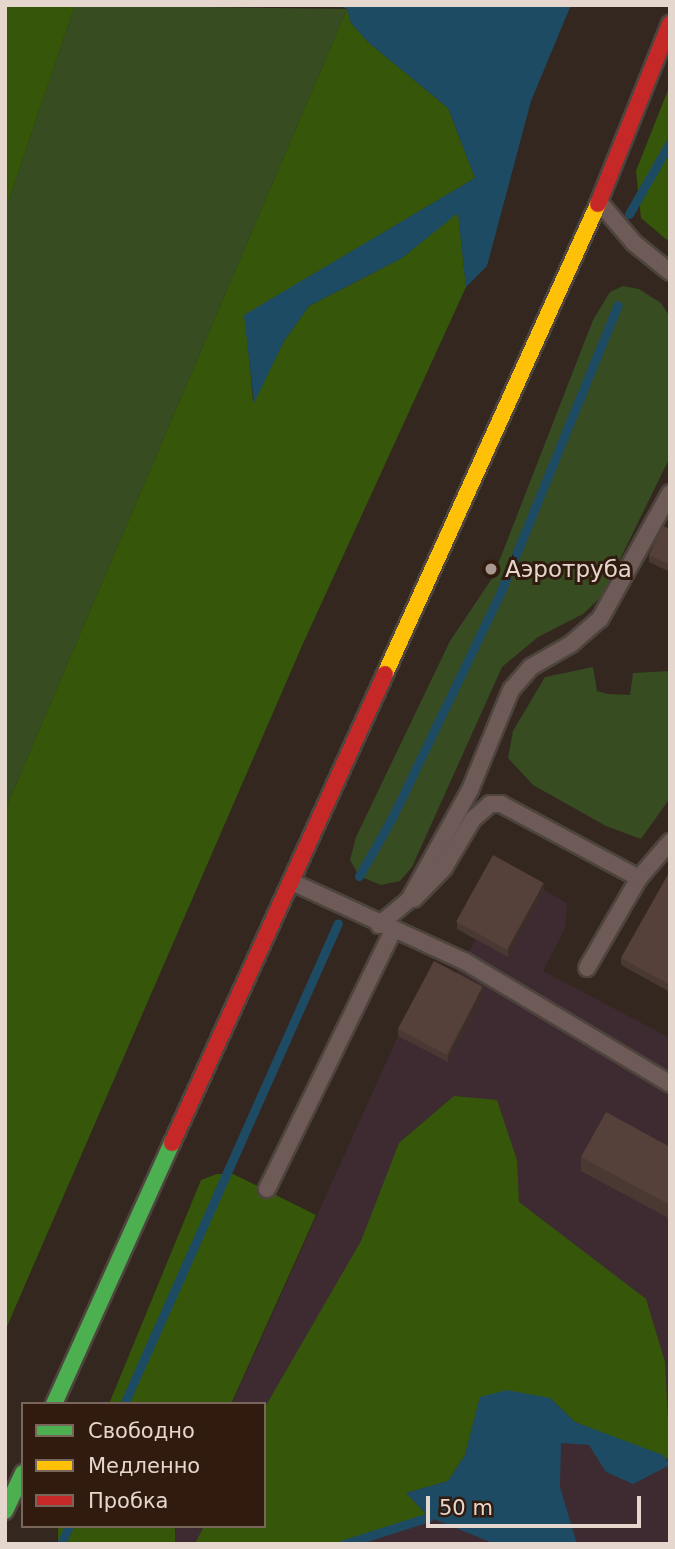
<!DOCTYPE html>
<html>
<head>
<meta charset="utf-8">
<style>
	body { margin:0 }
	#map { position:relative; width:675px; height:1549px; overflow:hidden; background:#332720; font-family:"DejaVu Sans",sans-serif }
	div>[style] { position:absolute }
	.industrial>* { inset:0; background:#3d2b31 }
	.green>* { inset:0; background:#374c21 }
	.forest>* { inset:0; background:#36570a; transform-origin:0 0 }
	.water>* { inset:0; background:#1e4b64 }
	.stream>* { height:9px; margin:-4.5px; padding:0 4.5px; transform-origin:4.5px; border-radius:4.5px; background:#1e4b64 }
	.roads { filter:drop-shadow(2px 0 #4e443e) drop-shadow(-2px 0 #4e443e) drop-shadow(0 2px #4e443e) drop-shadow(0 -2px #4e443e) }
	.lane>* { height:16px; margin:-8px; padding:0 8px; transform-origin:8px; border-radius:8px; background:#6e5b58 }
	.fast>* { height:16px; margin:-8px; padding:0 8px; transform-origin:8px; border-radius:8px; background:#4caf50 }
	.slow>* { height:16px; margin:-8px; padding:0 8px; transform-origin:8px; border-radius:8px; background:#ffc107 }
	.jam>* { height:16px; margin:-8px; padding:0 8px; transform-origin:8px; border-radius:8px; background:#c62828 }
	.wall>* { inset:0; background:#4a3832 }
	.shaded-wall>* { inset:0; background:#3c2e29 }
	.building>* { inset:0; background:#56413a; transform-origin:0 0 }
	.dots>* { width:19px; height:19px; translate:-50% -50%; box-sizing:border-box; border:4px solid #311b0f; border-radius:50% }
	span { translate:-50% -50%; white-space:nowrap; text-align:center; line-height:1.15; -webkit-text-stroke:6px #311b0f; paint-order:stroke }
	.poi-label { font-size:23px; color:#e5d6ce }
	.left { translate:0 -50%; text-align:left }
	.frame { position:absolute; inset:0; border:7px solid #e5d6ce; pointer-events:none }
	.legend { position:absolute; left:21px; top:1402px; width:245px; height:126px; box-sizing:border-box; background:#311b0f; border:2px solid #79665b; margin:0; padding:9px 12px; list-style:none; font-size:21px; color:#e5d6ce }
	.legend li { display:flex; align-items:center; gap:14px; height:35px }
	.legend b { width:35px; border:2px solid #79665b }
	.scale { position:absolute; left:426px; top:1496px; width:215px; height:32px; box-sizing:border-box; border:4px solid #e5d6ce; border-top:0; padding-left:9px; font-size:21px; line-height:24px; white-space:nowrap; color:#e5d6ce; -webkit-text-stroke:5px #311b0f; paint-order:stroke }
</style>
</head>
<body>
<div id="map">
	<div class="industrial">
		<div style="clip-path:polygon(493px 862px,567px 903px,565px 928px,543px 971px,670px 1038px,670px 1544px,169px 1544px,177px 1526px,264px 1526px,264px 1404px,232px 1404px,398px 1036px,453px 978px,476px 940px,457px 929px)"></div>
	</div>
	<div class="green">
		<div style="clip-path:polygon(75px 5px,347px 9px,5px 810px,5px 212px)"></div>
		<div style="clip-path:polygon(623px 286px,639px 289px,661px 303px,670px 317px,670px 457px,602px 596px,583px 614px,538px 637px,502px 667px,412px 867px,400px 881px,381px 885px,359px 876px,350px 860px,356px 837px,450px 641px,493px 577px,593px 320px,610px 292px)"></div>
		<div style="clip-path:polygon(593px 667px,597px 691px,608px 694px,630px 695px,633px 673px,670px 671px,670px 798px,641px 839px,606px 826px,533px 785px,508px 758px,513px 731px,545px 677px)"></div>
	</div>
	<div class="forest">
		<div style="clip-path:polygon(5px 5px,75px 5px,5px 212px)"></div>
		<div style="clip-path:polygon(347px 9px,351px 23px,368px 42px,448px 108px,475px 178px,245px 315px,253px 401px,284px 341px,309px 306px,402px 258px,458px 212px,466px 287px,301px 648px,5px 1331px,5px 810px)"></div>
		<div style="clip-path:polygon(670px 85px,670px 236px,667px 240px,641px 218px,636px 171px)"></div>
		<div style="clip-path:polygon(454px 1096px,497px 1100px,517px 1160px,519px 1202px,646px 1299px,665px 1362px,670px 1460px,575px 1422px,550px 1398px,480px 1398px,465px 1455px,448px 1481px,406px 1493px,429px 1517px,345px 1544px,195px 1544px,204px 1526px,264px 1526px,264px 1409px,361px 1241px,399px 1143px)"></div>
		<div style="clip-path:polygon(217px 1174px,233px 1174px,316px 1215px,231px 1404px,109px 1404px,201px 1180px)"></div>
		<div style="left:58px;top:1526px;width:117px;height:19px"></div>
	</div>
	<div class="water">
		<div style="clip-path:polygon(338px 5px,571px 5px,531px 101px,487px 266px,466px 287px,458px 213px,402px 258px,309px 306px,284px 341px,254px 403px,244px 315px,475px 178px,448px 108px,368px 42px,351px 23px,347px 9px)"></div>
		<div style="clip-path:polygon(507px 1390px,550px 1398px,575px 1422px,663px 1455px,670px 1465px,633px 1484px,606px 1472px,589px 1445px,561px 1443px,560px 1487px,577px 1544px,495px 1544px,429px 1517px,406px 1493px,448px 1481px,465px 1455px,480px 1397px)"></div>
	</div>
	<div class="stream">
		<div style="left:629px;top:214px;width:83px;rotate:-60.3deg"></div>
		<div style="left:359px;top:876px;width:67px;rotate:-60.4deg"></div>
		<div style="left:392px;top:818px;width:246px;rotate:-64.3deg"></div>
		<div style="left:499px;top:596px;width:314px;rotate:-67.8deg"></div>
		<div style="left:124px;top:1404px;width:526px;rotate:-66.02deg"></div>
		<div style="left:61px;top:1544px;width:20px;rotate:-66deg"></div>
		<div style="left:344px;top:1544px;width:89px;rotate:-17.6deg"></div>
	</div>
	<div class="roads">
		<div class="lane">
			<div style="left:600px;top:203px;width:52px;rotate:49.6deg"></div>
			<div style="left:634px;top:243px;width:46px;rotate:38.9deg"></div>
			<div style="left:292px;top:882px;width:189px;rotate:24.7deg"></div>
			<div style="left:464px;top:961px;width:240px;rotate:30.8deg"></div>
			<div style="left:414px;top:899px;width:43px;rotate:-45.9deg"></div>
			<div style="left:444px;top:868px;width:57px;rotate:-59.4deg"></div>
			<div style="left:473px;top:819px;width:23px;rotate:-41deg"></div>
			<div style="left:490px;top:804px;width:11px"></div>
			<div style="left:501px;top:804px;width:157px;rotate:28.2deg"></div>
			<div style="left:379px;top:925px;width:39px;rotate:-40deg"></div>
			<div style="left:409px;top:900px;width:126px;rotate:-61deg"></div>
			<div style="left:470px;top:790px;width:108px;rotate:-67.7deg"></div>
			<div style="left:511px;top:690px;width:30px;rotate:-49deg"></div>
			<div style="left:531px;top:667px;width:46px;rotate:-29.9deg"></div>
			<div style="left:571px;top:644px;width:38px;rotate:-41deg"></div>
			<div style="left:600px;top:619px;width:144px;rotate:-60.9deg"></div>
			<div style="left:587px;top:968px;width:104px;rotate:-60deg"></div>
			<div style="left:639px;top:878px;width:48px;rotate:-49.3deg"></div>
			<div style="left:267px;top:1189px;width:287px;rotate:-64deg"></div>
		</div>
		<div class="fast">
			<div style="left:54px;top:1404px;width:286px;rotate:-65.7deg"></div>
			<div style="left:5px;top:1511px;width:42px;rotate:-64.7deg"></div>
		</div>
		<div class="slow">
			<div style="left:385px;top:674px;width:516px;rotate:-65.62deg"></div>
		</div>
		<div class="jam">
			<div style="left:598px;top:204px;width:194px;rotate:-68.2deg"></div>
			<div style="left:172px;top:1143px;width:515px;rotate:-65.57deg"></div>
		</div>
	</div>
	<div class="wall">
		<div style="clip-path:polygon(670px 529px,670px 572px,649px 562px,649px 555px)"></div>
		<div style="clip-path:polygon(670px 871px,670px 992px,621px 965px,621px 958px)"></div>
		<div style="clip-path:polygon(544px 890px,508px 957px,457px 929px,457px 922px)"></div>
		<div style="clip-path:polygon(483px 995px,448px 1062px,398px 1036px,398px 1029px)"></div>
		<div style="clip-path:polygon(670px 1147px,670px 1219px,581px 1171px,581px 1157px)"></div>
	</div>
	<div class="shaded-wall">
		<div style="clip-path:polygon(544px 883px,544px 890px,508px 957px,508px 949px)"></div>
		<div style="clip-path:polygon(483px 987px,483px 995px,448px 1062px,448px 1055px)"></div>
	</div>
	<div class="building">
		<div style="clip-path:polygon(663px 526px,670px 529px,670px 565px,649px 555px)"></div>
		<div style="left:493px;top:855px;width:58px;height:76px;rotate:29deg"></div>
		<div style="clip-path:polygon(670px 871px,670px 985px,621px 958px)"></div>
		<div style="left:434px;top:961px;width:55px;height:77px;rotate:28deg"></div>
		<div style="clip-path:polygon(606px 1112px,670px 1147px,670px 1205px,581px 1157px)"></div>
	</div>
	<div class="dots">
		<div style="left:491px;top:569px;background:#a79991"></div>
	</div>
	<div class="poi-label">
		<span class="left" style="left:505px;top:569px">Аэротруба</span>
	</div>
	<div class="frame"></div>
	<ul class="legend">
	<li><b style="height:9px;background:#4caf50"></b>Свободно</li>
	<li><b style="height:9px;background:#ffc107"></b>Медленно</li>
	<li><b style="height:9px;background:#c62828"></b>Пробка</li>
	</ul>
	<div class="scale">50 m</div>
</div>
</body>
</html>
